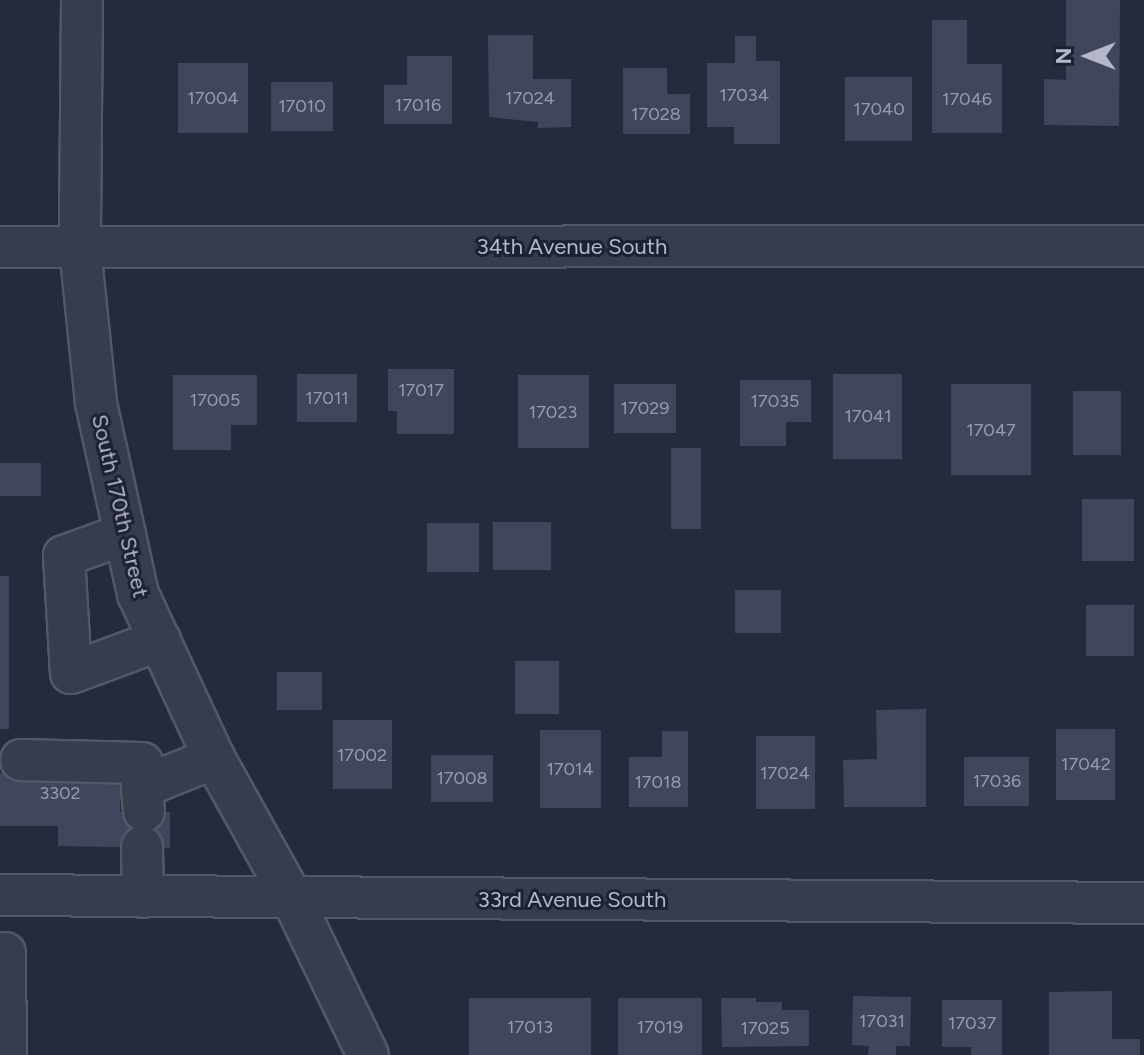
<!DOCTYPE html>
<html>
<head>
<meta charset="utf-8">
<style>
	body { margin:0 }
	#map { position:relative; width:1144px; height:1055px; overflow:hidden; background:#242b3d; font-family:Figtree,sans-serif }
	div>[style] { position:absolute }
	.building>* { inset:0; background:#40475d; transform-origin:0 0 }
	.roads { filter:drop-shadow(2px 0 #535868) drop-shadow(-2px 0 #535868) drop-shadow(0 2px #535868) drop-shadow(0 -2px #535868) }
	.minor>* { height:40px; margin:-20px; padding:0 20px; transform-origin:20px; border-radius:20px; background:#383d4d }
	span { translate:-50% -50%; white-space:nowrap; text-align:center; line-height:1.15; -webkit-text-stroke:6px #1d2232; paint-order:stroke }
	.number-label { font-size:18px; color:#979cad }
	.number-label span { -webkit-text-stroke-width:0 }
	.street-label { font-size:22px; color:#b4b8c8 }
	.north { position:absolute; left:1048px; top:16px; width:80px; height:80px; -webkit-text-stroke:6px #1d2232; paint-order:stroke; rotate:270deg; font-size:22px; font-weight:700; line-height:32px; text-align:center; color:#b4b8c8 }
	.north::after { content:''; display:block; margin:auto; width:28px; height:36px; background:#b4b8c8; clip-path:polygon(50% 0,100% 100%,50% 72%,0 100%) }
</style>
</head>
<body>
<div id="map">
	<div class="building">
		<div style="clip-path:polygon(1066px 0,1120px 0,1119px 126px,1044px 125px,1044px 79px,1066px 80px)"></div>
		<div style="clip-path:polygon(932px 20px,967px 20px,967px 64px,1002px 64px,1002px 133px,932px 133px)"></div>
		<div style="clip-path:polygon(488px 35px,533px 35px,533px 79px,571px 79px,571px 127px,538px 128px,538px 122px,489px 117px)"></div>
		<div style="clip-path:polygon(735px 36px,756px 36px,756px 61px,780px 61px,780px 144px,734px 144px,734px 127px,707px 127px,707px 63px,735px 63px)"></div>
		<div style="clip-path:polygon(407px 56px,452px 56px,452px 124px,384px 124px,384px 85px,407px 85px)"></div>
		<div style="left:178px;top:63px;width:70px;height:70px"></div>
		<div style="clip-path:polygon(623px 68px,667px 68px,667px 94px,690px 94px,690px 134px,623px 134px)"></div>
		<div style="left:845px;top:77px;width:67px;height:64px"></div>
		<div style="left:271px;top:82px;width:62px;height:49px"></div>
		<div style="clip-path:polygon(388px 369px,454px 369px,454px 434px,397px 434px,397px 411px,388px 411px)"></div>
		<div style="left:297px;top:374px;width:60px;height:48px"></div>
		<div style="left:833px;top:374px;width:69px;height:85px"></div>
		<div style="clip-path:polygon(173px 375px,257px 375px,257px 425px,231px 425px,231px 450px,173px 450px)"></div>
		<div style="left:518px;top:375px;width:71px;height:73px"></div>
		<div style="clip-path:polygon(740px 380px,811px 380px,811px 422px,786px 422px,786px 446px,740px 446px)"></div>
		<div style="left:614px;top:384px;width:62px;height:49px"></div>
		<div style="left:951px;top:384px;width:80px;height:91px"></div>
		<div style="left:1073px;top:391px;width:48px;height:64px"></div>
		<div style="left:671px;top:448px;width:30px;height:81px"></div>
		<div style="left:0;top:463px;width:41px;height:33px"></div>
		<div style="left:1082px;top:499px;width:52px;height:62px"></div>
		<div style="left:493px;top:522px;width:58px;height:48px"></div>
		<div style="left:427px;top:523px;width:52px;height:49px"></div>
		<div style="left:0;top:576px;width:9px;height:153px"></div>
		<div style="left:735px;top:590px;width:46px;height:43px"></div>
		<div style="left:1086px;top:605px;width:48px;height:51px"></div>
		<div style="left:515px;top:661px;width:44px;height:53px"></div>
		<div style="left:277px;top:672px;width:45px;height:38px"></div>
		<div style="clip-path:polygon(926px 709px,926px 807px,844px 807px,843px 760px,877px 759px,876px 710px)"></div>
		<div style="left:333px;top:720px;width:59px;height:69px"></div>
		<div style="left:1056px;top:729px;width:59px;height:71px"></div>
		<div style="left:540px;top:730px;width:61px;height:78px"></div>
		<div style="clip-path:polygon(662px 731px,688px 731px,688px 807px,629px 807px,629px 757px,662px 757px)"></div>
		<div style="left:756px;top:736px;width:59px;height:73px"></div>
		<div style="left:431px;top:755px;width:62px;height:47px"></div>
		<div style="left:964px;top:757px;width:65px;height:49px"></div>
		<div style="clip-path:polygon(0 773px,121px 775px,120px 812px,170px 812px,170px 848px,58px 846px,58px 826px,0 826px)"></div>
		<div style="clip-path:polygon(1112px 991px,1112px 1039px,1140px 1039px,1140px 1055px,1049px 1055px,1049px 992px)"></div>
		<div style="clip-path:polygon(853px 996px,911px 997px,910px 1046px,896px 1046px,896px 1055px,868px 1055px,869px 1046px,852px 1045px)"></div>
		<div style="left:469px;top:998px;width:122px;height:57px"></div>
		<div style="left:618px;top:998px;width:84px;height:57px"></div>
		<div style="clip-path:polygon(721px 998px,756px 998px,756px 1002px,782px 1002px,782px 1010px,809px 1010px,809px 1046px,722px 1047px)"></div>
		<div style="clip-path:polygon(942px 1000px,1002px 1000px,1002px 1055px,971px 1055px,971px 1047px,942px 1047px)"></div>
	</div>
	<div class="roads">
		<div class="minor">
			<div style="left:82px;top:0;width:248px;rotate:90.5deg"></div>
			<div style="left:80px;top:248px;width:156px;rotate:84.1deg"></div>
			<div style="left:96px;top:403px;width:196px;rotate:77.6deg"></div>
			<div style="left:138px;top:594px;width:181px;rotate:65.1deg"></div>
			<div style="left:214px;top:758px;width:162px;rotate:60.9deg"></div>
			<div style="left:293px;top:900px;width:172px;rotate:64.2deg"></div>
			<div style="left:0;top:247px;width:1144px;rotate:-0.05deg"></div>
			<div style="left:125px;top:534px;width:65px;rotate:160.2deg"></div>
			<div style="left:64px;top:556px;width:117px;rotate:86.6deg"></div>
			<div style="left:71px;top:673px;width:95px;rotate:-20.3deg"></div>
			<div style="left:21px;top:760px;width:121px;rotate:1.4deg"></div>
			<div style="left:142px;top:763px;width:24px;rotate:90deg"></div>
			<div style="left:144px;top:811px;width:24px;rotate:-95deg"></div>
			<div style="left:142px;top:787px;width:78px;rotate:-21.9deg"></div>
			<div style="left:142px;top:847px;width:50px;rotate:88.9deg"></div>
			<div style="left:0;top:895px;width:1144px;rotate:0.4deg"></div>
			<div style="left:5px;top:953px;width:102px;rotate:89.4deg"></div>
		</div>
	</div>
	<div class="number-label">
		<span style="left:744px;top:95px">17034</span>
		<span style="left:213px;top:98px">17004</span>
		<span style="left:530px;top:98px">17024</span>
		<span style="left:967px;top:99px">17046</span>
		<span style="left:418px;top:105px">17016</span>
		<span style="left:302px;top:106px">17010</span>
		<span style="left:879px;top:109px">17040</span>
		<span style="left:656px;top:114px">17028</span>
		<span style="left:421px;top:390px">17017</span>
		<span style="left:327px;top:398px">17011</span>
		<span style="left:215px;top:400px">17005</span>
		<span style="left:775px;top:401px">17035</span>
		<span style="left:645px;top:408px">17029</span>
		<span style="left:553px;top:412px">17023</span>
		<span style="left:868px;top:416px">17041</span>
		<span style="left:991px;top:430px">17047</span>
		<span style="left:362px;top:755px">17002</span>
		<span style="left:1086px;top:764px">17042</span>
		<span style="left:570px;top:769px">17014</span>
		<span style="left:785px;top:773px">17024</span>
		<span style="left:462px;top:778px">17008</span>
		<span style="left:997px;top:781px">17036</span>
		<span style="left:658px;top:782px">17018</span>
		<span style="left:60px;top:793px">3302</span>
		<span style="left:882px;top:1021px">17031</span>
		<span style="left:972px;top:1023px">17037</span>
		<span style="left:530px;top:1027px">17013</span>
		<span style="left:660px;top:1027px">17019</span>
		<span style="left:765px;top:1028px">17025</span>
	</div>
	<div class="street-label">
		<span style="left:572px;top:247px">34th Avenue South</span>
		<span style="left:120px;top:506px;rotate:77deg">South 170th Street</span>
		<span style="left:572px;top:900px">33rd Avenue South</span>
	</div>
	<div class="north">N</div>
</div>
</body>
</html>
